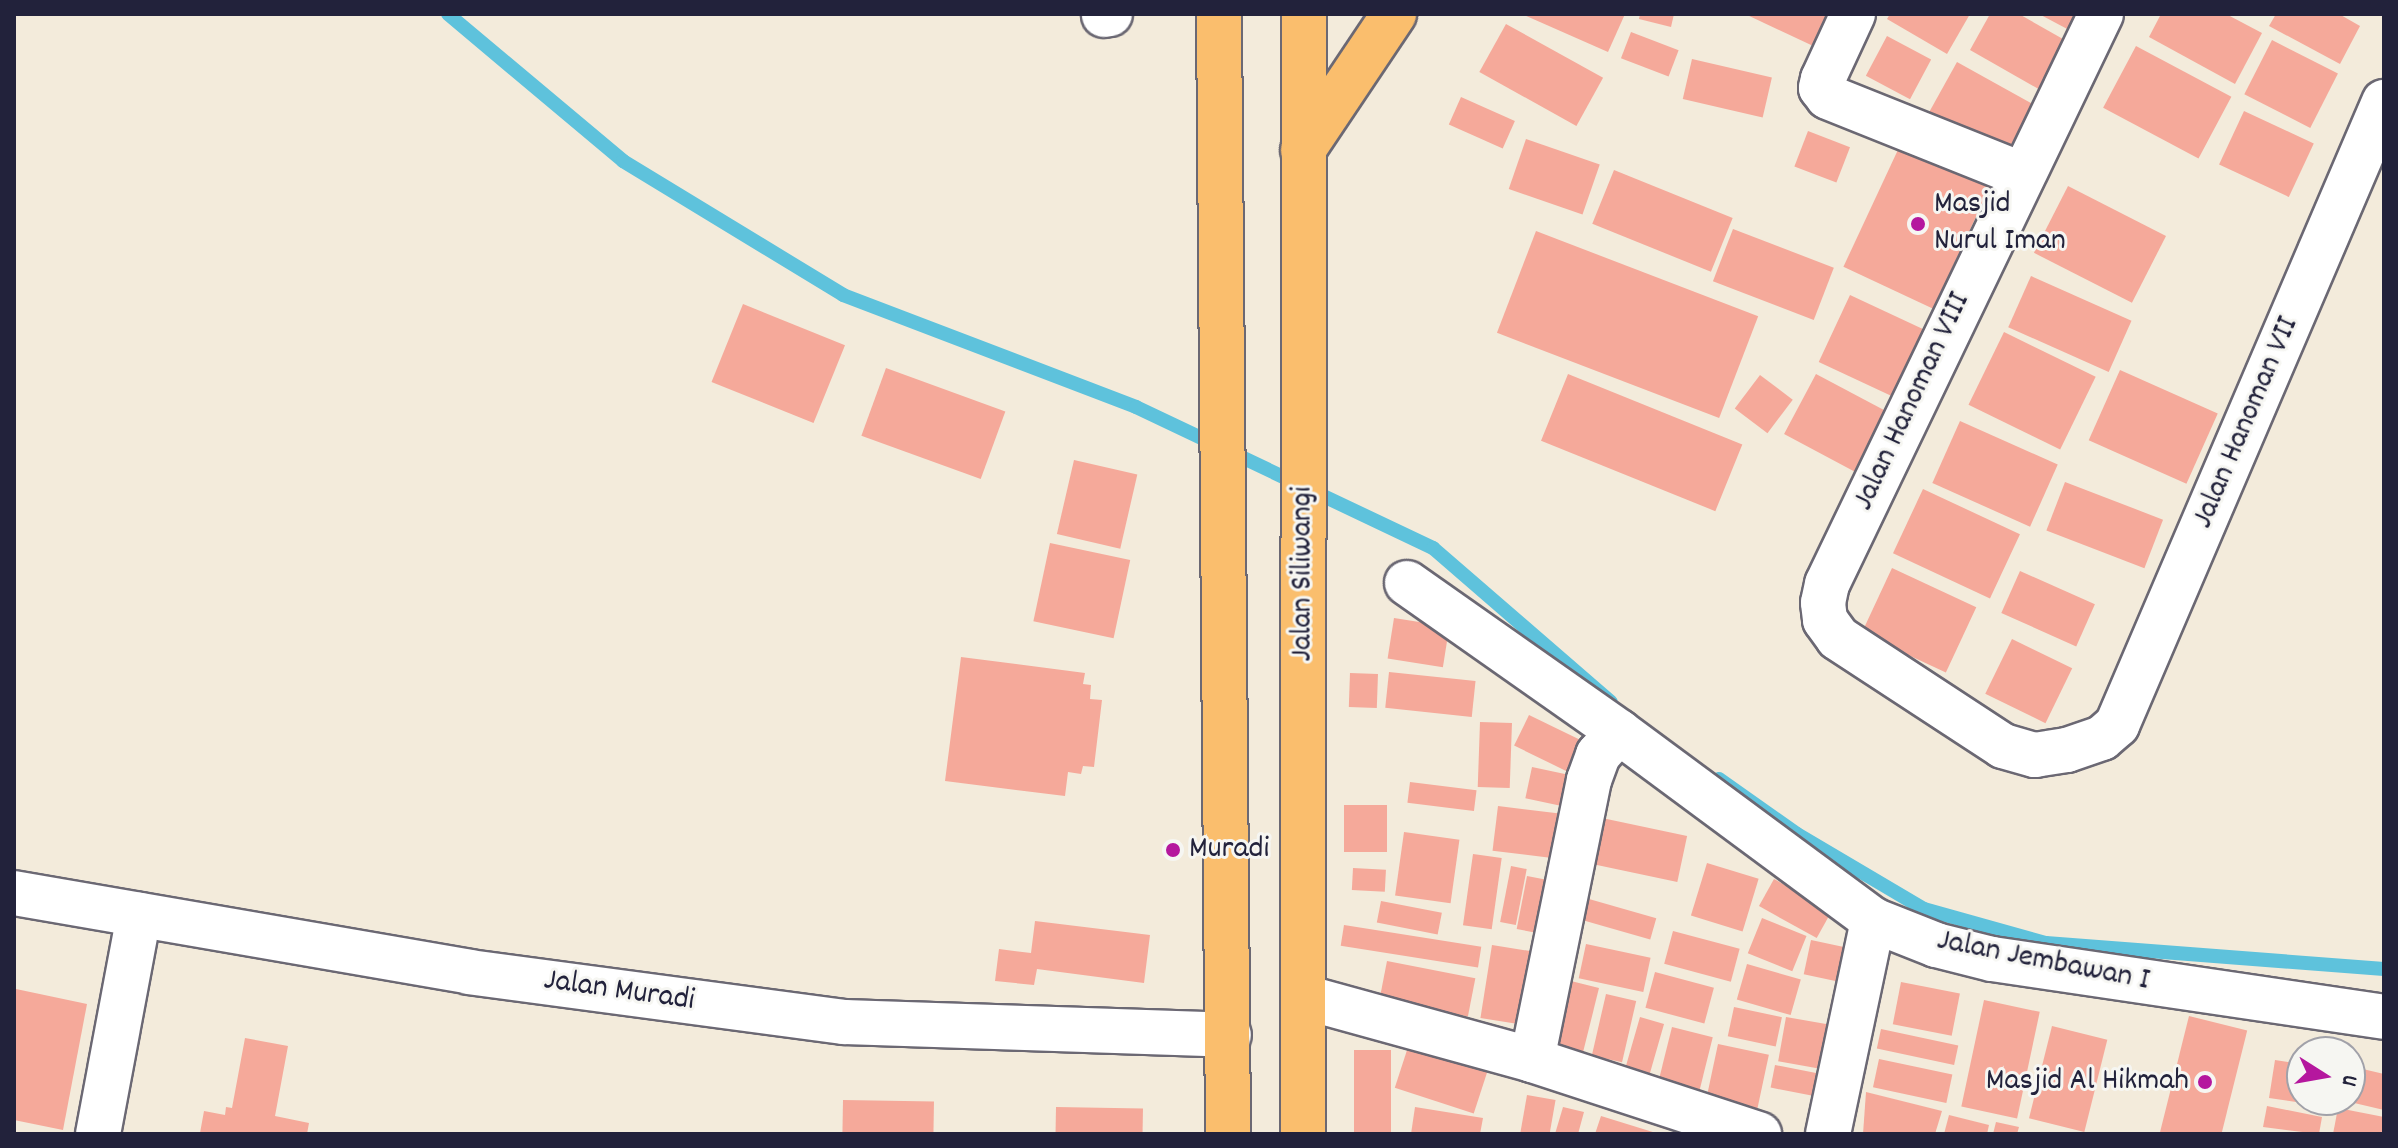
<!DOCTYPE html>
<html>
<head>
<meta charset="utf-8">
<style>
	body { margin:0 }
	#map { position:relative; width:2398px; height:1148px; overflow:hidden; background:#f3ebdb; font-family:Dekko,sans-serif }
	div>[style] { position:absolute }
	.stream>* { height:14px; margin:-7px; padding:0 7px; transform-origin:7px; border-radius:7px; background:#5ec2dc }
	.building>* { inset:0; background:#f5a99a; transform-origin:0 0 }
	.roads { filter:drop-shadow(2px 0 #6b6873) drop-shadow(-2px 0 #6b6873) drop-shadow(0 2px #6b6873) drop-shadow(0 -2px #6b6873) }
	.minor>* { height:44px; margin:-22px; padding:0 22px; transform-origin:22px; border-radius:22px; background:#fff }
	.tertiary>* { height:44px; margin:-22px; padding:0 22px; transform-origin:22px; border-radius:22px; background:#fff }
	.trunk>* { height:44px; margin:-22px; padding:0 22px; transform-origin:22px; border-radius:22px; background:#fabe6d }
	.dots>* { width:22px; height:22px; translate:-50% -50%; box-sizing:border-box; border:4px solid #f6f6f2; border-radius:50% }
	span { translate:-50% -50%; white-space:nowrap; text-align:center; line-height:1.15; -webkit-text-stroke:6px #f6f6f2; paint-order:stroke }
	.poi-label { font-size:32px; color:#22223b }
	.left { translate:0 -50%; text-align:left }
	.right { translate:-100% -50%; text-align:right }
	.street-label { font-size:32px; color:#22223b }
	.frame { position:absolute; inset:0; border:16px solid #22223b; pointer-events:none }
	.north { position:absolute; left:2286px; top:1036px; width:80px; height:80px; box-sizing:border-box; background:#f6f6f2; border:2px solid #a1a1a9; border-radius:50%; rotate:101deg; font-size:22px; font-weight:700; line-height:32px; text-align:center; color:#22223b }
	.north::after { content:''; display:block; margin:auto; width:28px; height:36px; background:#b5179e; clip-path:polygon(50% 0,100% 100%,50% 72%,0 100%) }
</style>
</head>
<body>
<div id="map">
	<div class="stream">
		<div style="left:448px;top:14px;width:229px;rotate:40deg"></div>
		<div style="left:623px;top:161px;width:258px;rotate:31.3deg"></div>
		<div style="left:843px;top:295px;width:314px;rotate:20.9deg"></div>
		<div style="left:1136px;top:407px;width:329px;rotate:25.4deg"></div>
		<div style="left:1433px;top:548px;width:235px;rotate:40.9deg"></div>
		<div style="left:1719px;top:779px;width:95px;rotate:35.2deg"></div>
		<div style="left:1797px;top:834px;width:147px;rotate:30.6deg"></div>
		<div style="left:1924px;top:909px;width:127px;rotate:15.6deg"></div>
		<div style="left:2046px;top:943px;width:339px;rotate:4.4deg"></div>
	</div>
	<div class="building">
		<div style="clip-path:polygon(1522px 14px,1625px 14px,1608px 52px)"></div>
		<div style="clip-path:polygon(1640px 14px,1674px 14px,1671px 27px,1639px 19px)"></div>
		<div style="clip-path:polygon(1745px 14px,1844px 14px,1826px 52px)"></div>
		<div style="clip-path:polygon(1890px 14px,1970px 14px,1947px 54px,1887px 19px)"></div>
		<div style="clip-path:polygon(1990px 14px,2019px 14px,2070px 43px,2042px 91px,1970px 50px)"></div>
		<div style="clip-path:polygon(2039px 14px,2080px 14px,2071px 31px)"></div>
		<div style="clip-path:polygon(2161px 14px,2226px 14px,2262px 33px,2235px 84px,2149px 37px)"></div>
		<div style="clip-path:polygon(2276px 14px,2339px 14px,2360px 26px,2340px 64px,2269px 26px)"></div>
		<div style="left:1506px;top:24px;width:111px;height:55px;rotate:29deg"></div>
		<div style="left:1631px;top:32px;width:51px;height:28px;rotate:21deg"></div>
		<div style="left:1887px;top:36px;width:50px;height:45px;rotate:28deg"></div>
		<div style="left:2272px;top:40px;width:74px;height:61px;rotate:27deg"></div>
		<div style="left:2136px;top:46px;width:108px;height:70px;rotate:28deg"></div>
		<div style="left:1692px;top:59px;width:82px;height:41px;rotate:13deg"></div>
		<div style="left:1957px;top:62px;width:101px;height:57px;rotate:29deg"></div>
		<div style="left:1461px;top:97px;width:59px;height:30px;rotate:24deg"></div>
		<div style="left:2244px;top:111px;width:77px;height:59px;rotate:25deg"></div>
		<div style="left:1808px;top:131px;width:45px;height:38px;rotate:21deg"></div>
		<div style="left:1526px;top:139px;width:78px;height:53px;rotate:19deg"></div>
		<div style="left:1903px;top:139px;width:99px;height:141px;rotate:25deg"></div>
		<div style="left:1614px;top:170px;width:128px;height:58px;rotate:22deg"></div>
		<div style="left:2068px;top:186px;width:110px;height:75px;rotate:27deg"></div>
		<div style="left:1733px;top:229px;width:108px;height:56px;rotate:21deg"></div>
		<div style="left:1536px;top:231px;width:238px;height:109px;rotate:21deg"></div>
		<div style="left:2031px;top:276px;width:110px;height:56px;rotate:24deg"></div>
		<div style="left:1850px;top:295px;width:91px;height:74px;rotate:25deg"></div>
		<div style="left:743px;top:304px;width:110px;height:84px;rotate:22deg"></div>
		<div style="left:2004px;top:332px;width:102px;height:81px;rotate:26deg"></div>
		<div style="left:886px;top:368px;width:127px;height:72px;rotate:20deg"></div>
		<div style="left:2120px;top:370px;width:107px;height:77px;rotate:24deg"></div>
		<div style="left:1568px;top:374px;width:188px;height:72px;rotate:22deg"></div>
		<div style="left:1816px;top:374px;width:86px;height:68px;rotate:28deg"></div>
		<div style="left:1760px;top:375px;width:41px;height:42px;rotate:37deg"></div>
		<div style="left:1960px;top:421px;width:107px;height:68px;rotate:24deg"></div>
		<div style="left:1074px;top:460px;width:65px;height:76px;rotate:13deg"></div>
		<div style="left:2065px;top:482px;width:105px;height:52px;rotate:21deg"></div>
		<div style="left:1923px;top:489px;width:107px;height:71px;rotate:25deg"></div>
		<div style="left:1050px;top:543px;width:82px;height:80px;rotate:12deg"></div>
		<div style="left:1892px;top:568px;width:93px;height:72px;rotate:25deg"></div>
		<div style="left:2020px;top:571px;width:82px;height:46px;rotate:24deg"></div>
		<div style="left:1394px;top:618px;width:56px;height:41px;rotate:9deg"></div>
		<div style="left:2012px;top:639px;width:67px;height:61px;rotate:26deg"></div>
		<div style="clip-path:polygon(961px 657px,1085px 673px,1083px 684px,1091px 685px,1090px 699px,1102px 700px,1094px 767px,1083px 766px,1081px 774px,1068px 772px,1065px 796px,945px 781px)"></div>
		<div style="left:1389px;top:672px;width:87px;height:36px;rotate:6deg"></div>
		<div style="left:1350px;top:673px;width:28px;height:34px;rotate:2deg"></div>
		<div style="left:1529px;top:715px;width:59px;height:34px;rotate:26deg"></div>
		<div style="left:1480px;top:722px;width:32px;height:65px;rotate:2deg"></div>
		<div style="left:1532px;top:767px;width:42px;height:32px;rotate:12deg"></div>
		<div style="left:1410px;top:782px;width:67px;height:21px;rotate:7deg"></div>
		<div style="left:1344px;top:805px;width:43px;height:47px"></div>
		<div style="left:1498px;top:806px;width:64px;height:45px;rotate:7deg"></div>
		<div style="left:1602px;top:818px;width:87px;height:47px;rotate:12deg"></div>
		<div style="left:1404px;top:832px;width:56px;height:64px;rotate:8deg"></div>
		<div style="left:1473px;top:854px;width:29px;height:72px;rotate:8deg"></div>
		<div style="left:1707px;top:863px;width:54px;height:55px;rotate:17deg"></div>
		<div style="left:1511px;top:866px;width:16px;height:57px;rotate:11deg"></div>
		<div style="left:1353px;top:868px;width:33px;height:22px;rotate:3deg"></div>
		<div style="left:1527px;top:876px;width:33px;height:54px;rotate:11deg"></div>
		<div style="left:1774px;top:879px;width:66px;height:31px;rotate:29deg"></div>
		<div style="left:1589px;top:899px;width:70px;height:22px;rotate:16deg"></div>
		<div style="left:1381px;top:901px;width:62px;height:22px;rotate:11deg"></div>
		<div style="left:1762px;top:918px;width:48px;height:38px;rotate:22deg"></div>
		<div style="clip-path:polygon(1035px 921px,1150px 935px,1144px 983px,1037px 969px,1034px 985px,995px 981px,999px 949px,1031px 953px)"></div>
		<div style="left:1344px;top:925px;width:139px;height:21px;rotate:9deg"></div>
		<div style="left:1673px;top:931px;width:69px;height:34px;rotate:15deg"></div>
		<div style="left:1811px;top:940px;width:48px;height:35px;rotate:12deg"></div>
		<div style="left:1586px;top:944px;width:66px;height:35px;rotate:12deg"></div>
		<div style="left:1492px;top:945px;width:52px;height:74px;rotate:9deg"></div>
		<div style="left:1387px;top:961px;width:90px;height:39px;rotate:11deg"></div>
		<div style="left:1747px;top:964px;width:56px;height:37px;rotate:16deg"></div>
		<div style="left:1655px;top:972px;width:61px;height:37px;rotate:15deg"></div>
		<div style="left:1567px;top:980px;width:33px;height:67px;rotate:14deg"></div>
		<div style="left:1901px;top:982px;width:60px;height:43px;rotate:11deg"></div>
		<div style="clip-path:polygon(16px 989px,87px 1004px,63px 1130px,14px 1120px)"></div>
		<div style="left:1606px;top:994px;width:31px;height:63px;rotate:13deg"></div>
		<div style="left:1984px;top:1000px;width:57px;height:109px;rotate:12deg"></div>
		<div style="left:1734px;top:1007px;width:49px;height:30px;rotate:12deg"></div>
		<div style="left:2189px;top:1016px;width:60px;height:121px;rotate:14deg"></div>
		<div style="left:1640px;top:1017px;width:25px;height:52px;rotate:16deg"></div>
		<div style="left:1786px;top:1017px;width:61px;height:45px;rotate:10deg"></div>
		<div style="left:2052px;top:1026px;width:57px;height:95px;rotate:14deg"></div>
		<div style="left:1672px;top:1027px;width:42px;height:60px;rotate:14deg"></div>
		<div style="left:1881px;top:1029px;width:79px;height:20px;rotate:12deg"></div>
		<div style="clip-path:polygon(245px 1038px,288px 1046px,275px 1116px,309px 1123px,307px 1134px,200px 1133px,204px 1111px,225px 1115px,226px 1107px,232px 1108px)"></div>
		<div style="left:1409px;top:1044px;width:83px;height:46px;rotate:18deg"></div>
		<div style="left:1718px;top:1044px;width:52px;height:56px;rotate:12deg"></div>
		<div style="left:1354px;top:1050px;width:37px;height:84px"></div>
		<div style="left:1879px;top:1059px;width:75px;height:29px;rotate:12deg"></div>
		<div style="clip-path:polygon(2275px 1060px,2302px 1064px,2302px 1100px,2324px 1100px,2323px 1106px,2269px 1098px)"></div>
		<div style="left:1775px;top:1065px;width:60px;height:23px;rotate:11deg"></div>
		<div style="clip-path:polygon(2350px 1066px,2384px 1074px,2384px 1110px,2350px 1102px)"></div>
		<div style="clip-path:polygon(1866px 1092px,1942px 1111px,1935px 1134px,1863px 1134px)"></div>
		<div style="left:1527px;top:1095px;width:29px;height:40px;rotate:10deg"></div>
		<div style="left:843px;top:1100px;width:91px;height:34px;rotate:1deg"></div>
		<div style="clip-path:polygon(2267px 1106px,2322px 1117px,2319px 1134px,2263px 1127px)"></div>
		<div style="left:1056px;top:1107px;width:87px;height:27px;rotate:1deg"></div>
		<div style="clip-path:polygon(1415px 1107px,1483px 1118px,1480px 1134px,1411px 1134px)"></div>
		<div style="clip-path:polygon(1563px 1107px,1584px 1112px,1578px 1134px,1555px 1134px)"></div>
		<div style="clip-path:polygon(2338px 1108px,2384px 1117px,2384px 1134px,2333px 1134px)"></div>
		<div style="clip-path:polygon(1949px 1115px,1989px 1125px,1987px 1134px,1944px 1134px)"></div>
		<div style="clip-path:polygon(1601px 1116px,1656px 1133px,1656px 1134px,1595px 1134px)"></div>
		<div style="clip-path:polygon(1996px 1122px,2019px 1127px,2017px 1134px,1993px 1134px)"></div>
	</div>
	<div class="roads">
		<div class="minor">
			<div style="left:1853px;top:14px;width:72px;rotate:114.8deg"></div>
			<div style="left:1823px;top:79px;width:9px;rotate:103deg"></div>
			<div style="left:1821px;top:88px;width:11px;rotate:52deg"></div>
			<div style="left:1828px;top:97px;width:208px;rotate:21.8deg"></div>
			<div style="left:2101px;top:14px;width:632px;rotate:115.67deg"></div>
			<div style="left:1827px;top:584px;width:19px;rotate:102deg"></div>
			<div style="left:1823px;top:603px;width:17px;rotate:83deg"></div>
			<div style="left:1825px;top:620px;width:22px;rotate:54deg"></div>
			<div style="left:1838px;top:638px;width:197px;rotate:33.2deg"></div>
			<div style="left:2003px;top:746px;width:33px;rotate:16deg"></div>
			<div style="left:2035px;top:755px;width:32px;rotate:-9deg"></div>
			<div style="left:2067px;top:750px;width:37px;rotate:-19deg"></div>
			<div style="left:2102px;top:738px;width:20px;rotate:-41deg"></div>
			<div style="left:2117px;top:725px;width:678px;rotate:-66.8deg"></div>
			<div style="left:1104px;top:15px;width:6px;rotate:-9deg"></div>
			<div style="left:1407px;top:583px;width:259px;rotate:35.1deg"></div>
			<div style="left:1619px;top:732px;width:316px;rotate:36.5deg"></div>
			<div style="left:1873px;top:920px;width:68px;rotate:21.6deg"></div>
			<div style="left:1936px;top:945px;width:58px;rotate:14deg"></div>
			<div style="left:1992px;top:959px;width:396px;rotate:8.4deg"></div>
			<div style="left:1304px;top:997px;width:237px;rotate:15.4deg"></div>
			<div style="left:1532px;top:1060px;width:239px;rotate:18.1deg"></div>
			<div style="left:1532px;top:1060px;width:286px;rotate:-78.5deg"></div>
			<div style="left:1589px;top:780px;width:27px;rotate:-70deg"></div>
			<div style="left:1598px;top:755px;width:31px;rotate:-48deg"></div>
			<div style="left:98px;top:1134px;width:223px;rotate:-79.4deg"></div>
			<div style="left:1828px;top:1134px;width:219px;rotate:-78.1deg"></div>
		</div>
		<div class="tertiary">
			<div style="left:14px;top:893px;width:462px;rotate:9.8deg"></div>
			<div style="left:469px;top:972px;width:378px;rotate:7.6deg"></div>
			<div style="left:844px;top:1022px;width:385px;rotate:1.9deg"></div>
		</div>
		<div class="trunk">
			<div style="left:1219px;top:14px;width:1120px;rotate:89.54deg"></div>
			<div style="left:1303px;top:150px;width:164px;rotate:-56.2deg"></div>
			<div style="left:1303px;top:1134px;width:1120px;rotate:-89.95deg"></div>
		</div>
	</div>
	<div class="dots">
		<div style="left:1918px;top:224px;background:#b5179e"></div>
		<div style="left:1173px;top:850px;background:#b5179e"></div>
		<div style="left:2205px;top:1082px;background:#b5179e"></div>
	</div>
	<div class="poi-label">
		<span class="left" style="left:1934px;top:224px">Masjid<br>Nurul Iman</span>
		<span class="left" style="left:1189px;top:850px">Muradi</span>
		<span class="right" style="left:2189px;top:1082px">Masjid Al Hikmah</span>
	</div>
	<div class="street-label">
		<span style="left:1913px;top:402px;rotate:-65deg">Jalan Hanoman VIII</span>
		<span style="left:2247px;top:423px;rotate:-67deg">Jalan Hanoman VII</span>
		<span style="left:1304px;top:574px;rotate:-90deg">Jalan Siliwangi</span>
		<span style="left:2043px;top:962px;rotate:11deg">Jalan Jembawan I</span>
		<span style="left:619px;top:992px;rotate:8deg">Jalan Muradi</span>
	</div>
	<div class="frame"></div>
	<div class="north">U</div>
</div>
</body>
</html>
